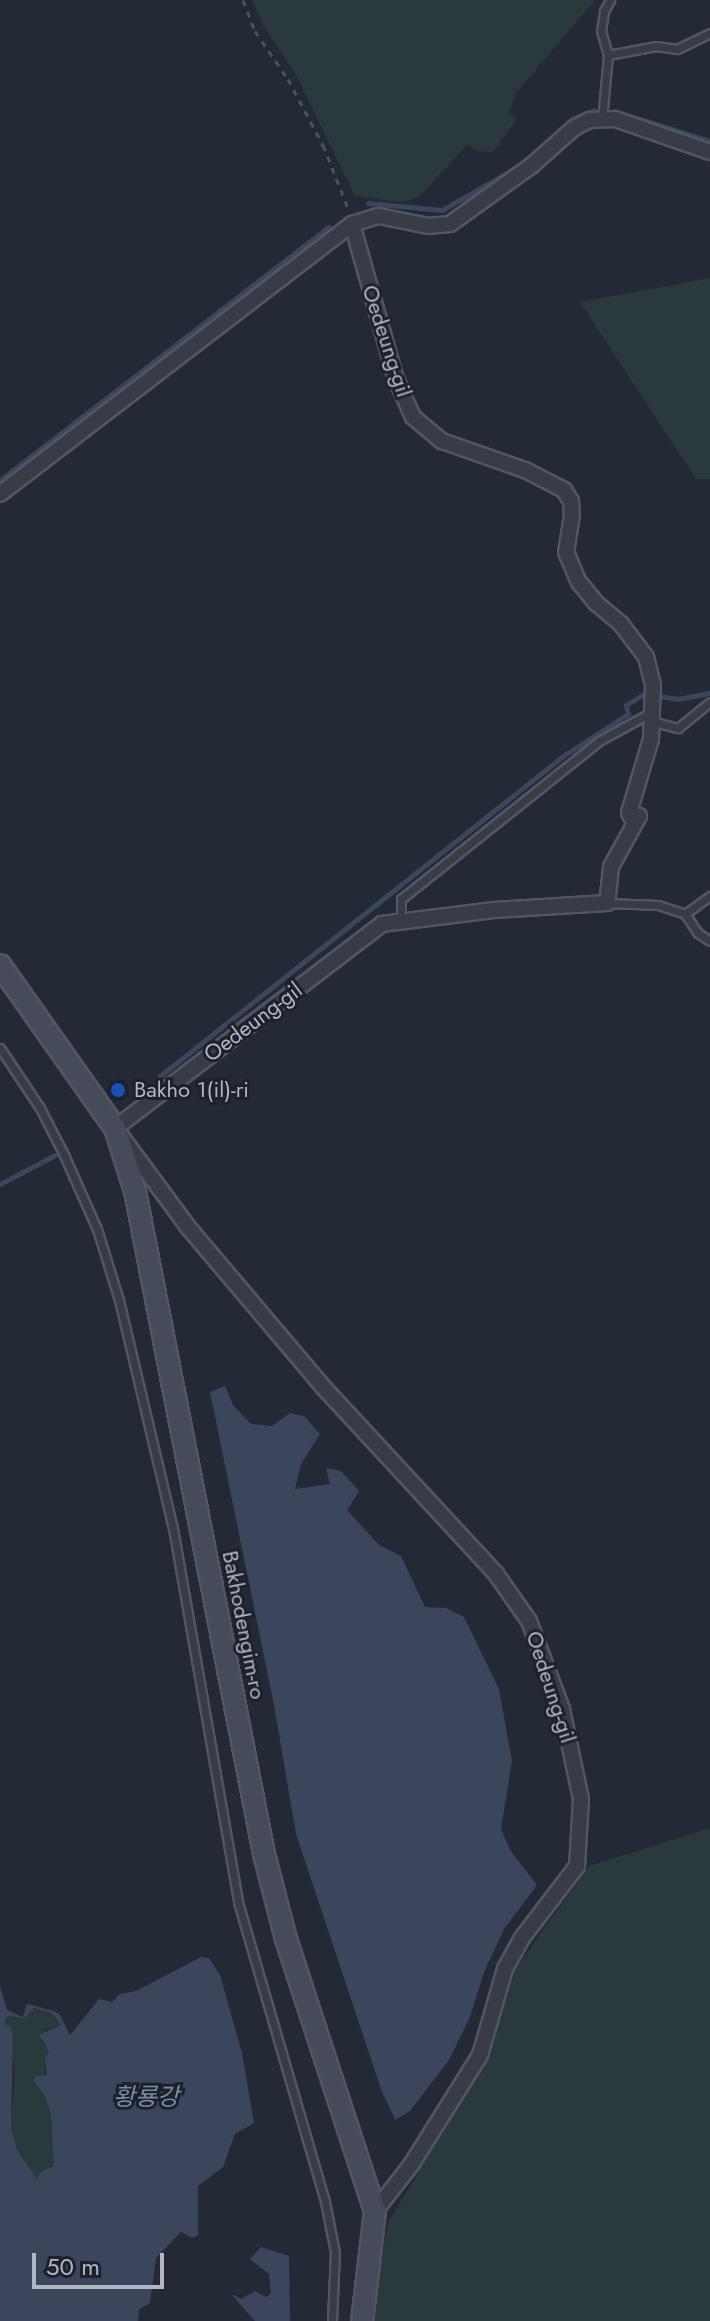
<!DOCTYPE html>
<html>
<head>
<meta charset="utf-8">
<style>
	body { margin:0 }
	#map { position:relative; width:710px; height:2321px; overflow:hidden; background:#242936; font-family:Jost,"Noto Sans KR",sans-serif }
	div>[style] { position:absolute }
	.green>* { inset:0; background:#2a393b }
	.water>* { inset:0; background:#3b465d }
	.stream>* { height:5px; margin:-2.5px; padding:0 2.5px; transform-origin:2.5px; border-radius:2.5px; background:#3b465d }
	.path>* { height:3px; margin-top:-1.5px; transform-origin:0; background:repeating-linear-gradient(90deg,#475458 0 6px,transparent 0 12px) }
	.roads { filter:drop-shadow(2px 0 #525661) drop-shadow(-2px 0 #525661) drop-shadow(0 2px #525661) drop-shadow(0 -2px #525661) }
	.lane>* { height:7px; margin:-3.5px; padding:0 3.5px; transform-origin:3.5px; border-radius:3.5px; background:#373c47 }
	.street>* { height:14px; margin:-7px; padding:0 7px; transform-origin:7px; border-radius:7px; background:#373c47 }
	.secondary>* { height:20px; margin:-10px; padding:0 10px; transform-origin:10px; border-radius:10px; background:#464b59 }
	.dots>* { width:22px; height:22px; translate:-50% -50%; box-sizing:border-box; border:4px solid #1c212b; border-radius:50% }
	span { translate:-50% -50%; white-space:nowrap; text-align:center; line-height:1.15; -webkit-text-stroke:6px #1c212b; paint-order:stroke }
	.street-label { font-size:22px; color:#b2b6c3 }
	.poi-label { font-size:22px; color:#b2b6c3 }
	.left { translate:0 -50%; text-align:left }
	.water-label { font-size:24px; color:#7d8ba7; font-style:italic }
	.scale { position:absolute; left:32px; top:2253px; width:132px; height:36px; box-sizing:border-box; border:4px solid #b2b6c3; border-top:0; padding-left:10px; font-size:24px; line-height:28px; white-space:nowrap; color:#b2b6c3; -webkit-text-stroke:6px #1c212b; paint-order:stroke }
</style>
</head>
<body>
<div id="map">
	<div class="green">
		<div style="clip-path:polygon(252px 0,595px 0,516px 93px,509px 113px,517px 119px,493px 152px,478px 151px,467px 145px,419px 197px,401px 202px,355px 196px,295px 73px,263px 25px)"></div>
		<div style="clip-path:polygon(710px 278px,710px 479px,696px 479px,580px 302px)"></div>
		<div style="clip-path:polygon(710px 1828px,710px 2321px,370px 2321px,388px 2223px,487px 2057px,515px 1971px,528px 1951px,589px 1866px)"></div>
		<div style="clip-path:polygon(33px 2008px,52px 2013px,61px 2025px,45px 2030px,41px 2042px,49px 2051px,45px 2058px,45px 2096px,51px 2115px,54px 2166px,40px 2172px,37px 2179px,31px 2176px,17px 2150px,11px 2126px,15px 2067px,4px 2024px,8px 2016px,24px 2018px)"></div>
	</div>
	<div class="water">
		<div style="clip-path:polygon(225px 1386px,233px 1405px,251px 1424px,272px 1426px,290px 1413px,304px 1416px,320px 1434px,301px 1464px,295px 1489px,330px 1484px,326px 1468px,341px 1471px,359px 1491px,347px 1510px,379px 1545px,401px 1556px,425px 1607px,446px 1608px,464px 1617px,499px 1689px,512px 1761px,501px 1829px,510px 1850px,537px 1885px,504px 1929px,484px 1972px,470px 2017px,449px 2060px,410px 2111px,395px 2120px,381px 2089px,296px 1834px,274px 1705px,210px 1392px)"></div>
		<div style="clip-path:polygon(evenodd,201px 1957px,209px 1958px,220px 1975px,242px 2053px,254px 2123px,235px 2134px,223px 2167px,198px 2186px,198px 2235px,192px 2238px,181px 2232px,156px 2258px,150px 2303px,139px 2309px,138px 2321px,0 2321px,0 1986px,7px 2010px,23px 2017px,27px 2004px,54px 2011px,60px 2015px,70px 2035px,99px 1999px,112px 2002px,120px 1994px,136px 1991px,201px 1957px,34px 2008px,52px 2013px,61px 2025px,39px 2035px,49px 2051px,45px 2058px,47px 2075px,35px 2076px,34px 2082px,45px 2096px,51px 2115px,54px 2166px,40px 2172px,37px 2179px,17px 2150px,11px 2126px,13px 2037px,10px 2027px,4px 2024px,8px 2016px,24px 2018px,34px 2008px)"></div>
		<div style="clip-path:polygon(261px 2247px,289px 2256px,290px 2321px,255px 2321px,231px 2294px,241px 2299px,255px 2291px,266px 2297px,271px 2294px,269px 2274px,250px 2259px)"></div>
	</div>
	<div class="stream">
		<div style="left:614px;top:111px;width:101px;rotate:17.4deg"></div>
		<div style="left:544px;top:146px;width:39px;rotate:-44deg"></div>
		<div style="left:572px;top:119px;width:24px;rotate:-22deg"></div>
		<div style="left:368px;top:203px;width:74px;rotate:5.4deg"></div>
		<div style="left:442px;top:210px;width:95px;rotate:-29.8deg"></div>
		<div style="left:0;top:480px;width:415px;rotate:-37.6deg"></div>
		<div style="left:659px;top:696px;width:19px;rotate:9deg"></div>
		<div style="left:678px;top:699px;width:33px;rotate:-11deg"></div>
		<div style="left:160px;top:1076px;width:515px;rotate:-38.45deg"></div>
		<div style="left:563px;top:756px;width:77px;rotate:-32.9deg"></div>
		<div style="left:628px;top:714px;width:9px;rotate:-103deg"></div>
		<div style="left:626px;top:705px;width:25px;rotate:-32deg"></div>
		<div style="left:0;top:1184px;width:62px;rotate:-27.8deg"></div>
	</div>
	<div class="path">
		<div style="left:243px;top:0;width:33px;rotate:69deg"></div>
		<div style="left:255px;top:31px;width:58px;rotate:55.5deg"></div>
		<div style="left:288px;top:79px;width:75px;rotate:62.1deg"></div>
		<div style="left:323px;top:145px;width:68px;rotate:68.4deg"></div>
	</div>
	<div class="roads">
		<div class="lane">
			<div style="left:608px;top:55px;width:49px;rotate:-10.6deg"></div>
			<div style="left:656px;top:46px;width:21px;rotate:8deg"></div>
			<div style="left:677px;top:49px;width:37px;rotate:-26deg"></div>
			<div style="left:602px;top:120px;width:65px;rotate:-84.7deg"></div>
			<div style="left:608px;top:55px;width:25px;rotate:-106deg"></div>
			<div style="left:601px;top:31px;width:20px;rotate:-81deg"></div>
			<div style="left:604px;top:11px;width:13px;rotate:-61deg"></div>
			<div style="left:651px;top:721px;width:28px;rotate:15deg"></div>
			<div style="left:678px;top:728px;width:41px;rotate:-39.1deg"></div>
			<div style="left:607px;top:903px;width:51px;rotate:2.2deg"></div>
			<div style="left:658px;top:905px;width:28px;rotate:18deg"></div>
			<div style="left:685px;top:914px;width:23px;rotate:56deg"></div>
			<div style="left:698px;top:933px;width:14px;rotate:34deg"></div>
			<div style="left:685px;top:914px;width:31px;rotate:-36deg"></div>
			<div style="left:401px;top:921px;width:22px;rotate:-90deg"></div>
			<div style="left:401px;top:899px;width:253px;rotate:-38.6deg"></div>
			<div style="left:599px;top:741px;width:58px;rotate:-28.8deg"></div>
			<div style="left:0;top:1048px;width:72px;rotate:56.3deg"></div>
			<div style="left:40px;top:1108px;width:53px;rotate:62.9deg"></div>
			<div style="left:64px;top:1155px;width:81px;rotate:66deg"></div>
			<div style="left:97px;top:1229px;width:74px;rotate:72.8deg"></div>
			<div style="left:119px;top:1300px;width:234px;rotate:76.7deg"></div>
			<div style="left:173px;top:1528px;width:380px;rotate:80.1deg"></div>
			<div style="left:238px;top:1902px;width:312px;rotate:73.8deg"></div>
			<div style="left:325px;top:2202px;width:51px;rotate:78.7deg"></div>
			<div style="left:335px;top:2252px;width:69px;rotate:92.5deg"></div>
		</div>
		<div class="street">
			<div style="left:352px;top:224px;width:161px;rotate:74.2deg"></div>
			<div style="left:396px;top:379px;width:42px;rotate:65.9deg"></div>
			<div style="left:413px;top:417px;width:38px;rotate:40deg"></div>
			<div style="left:442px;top:441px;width:88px;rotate:19.3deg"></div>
			<div style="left:525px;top:470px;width:44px;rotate:27.1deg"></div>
			<div style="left:564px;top:490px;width:13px;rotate:58deg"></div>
			<div style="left:571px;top:501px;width:14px;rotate:86deg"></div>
			<div style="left:572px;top:515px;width:37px;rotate:99deg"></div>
			<div style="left:566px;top:552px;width:33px;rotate:67deg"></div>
			<div style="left:579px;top:582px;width:27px;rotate:51deg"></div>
			<div style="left:596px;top:603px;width:33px;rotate:40deg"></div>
			<div style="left:621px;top:624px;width:41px;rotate:52.9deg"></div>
			<div style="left:646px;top:657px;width:29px;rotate:76deg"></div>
			<div style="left:653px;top:685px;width:54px;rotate:92.1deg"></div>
			<div style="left:651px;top:739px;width:77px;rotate:106.6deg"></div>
			<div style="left:629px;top:813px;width:6px;rotate:59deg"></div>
			<div style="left:632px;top:818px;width:7px;rotate:-16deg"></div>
			<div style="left:639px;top:816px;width:58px;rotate:118.8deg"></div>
			<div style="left:611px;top:867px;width:36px;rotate:96deg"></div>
			<div style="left:607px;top:903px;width:113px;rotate:176.5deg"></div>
			<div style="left:494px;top:910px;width:113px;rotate:172.9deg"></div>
			<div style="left:382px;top:924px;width:336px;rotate:142.6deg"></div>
			<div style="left:115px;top:1128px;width:123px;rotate:53.6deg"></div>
			<div style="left:188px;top:1227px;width:211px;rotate:49.8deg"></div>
			<div style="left:324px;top:1388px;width:253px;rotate:47.2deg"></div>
			<div style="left:496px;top:1574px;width:57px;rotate:54.9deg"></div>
			<div style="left:529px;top:1621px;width:94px;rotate:69.4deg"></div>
			<div style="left:562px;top:1709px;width:92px;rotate:78.1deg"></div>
			<div style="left:581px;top:1799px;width:67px;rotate:93.4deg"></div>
			<div style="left:577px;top:1866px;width:91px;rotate:127.4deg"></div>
			<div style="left:522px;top:1938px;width:35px;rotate:119deg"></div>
			<div style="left:505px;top:1969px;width:90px;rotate:106.2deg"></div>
			<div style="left:480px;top:2055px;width:130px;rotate:122.1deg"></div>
			<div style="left:411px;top:2165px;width:58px;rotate:128deg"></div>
			<div style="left:0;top:494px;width:444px;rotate:-37.5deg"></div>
			<div style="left:352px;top:224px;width:28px;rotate:-17deg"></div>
			<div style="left:379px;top:216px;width:50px;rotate:11.5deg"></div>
			<div style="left:428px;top:226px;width:22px;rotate:-5deg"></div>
			<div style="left:450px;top:224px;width:100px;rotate:-35.6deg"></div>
			<div style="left:531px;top:166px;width:57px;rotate:-41.5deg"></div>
			<div style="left:574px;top:128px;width:18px;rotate:-27deg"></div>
			<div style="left:590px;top:120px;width:25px;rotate:-2deg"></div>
			<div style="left:615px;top:119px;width:101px;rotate:19.2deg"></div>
		</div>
		<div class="secondary">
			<div style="left:0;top:965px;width:199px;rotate:54.8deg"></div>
			<div style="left:115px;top:1128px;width:66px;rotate:72.4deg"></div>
			<div style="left:135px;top:1191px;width:675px;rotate:78.99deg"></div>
			<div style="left:264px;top:1854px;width:88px;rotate:75.5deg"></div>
			<div style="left:286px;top:1939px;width:286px;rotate:71.9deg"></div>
			<div style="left:375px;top:2211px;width:111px;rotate:96.7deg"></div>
		</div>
	</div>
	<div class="dots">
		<div style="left:118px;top:1090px;background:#1a4fb4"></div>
	</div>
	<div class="street-label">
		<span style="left:387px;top:341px;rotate:72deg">Oedeung-gil</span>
		<span style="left:253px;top:1022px;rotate:-37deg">Oedeung-gil</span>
		<span style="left:244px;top:1625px;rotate:79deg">Bakhodengim-ro</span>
		<span style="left:551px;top:1687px;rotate:72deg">Oedeung-gil</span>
	</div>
	<div class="poi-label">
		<span class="left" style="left:134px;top:1090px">Bakho 1(il)-ri</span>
	</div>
	<div class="water-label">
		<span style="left:146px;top:2097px">황룡강</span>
	</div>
	<div class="scale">50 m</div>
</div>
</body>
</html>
